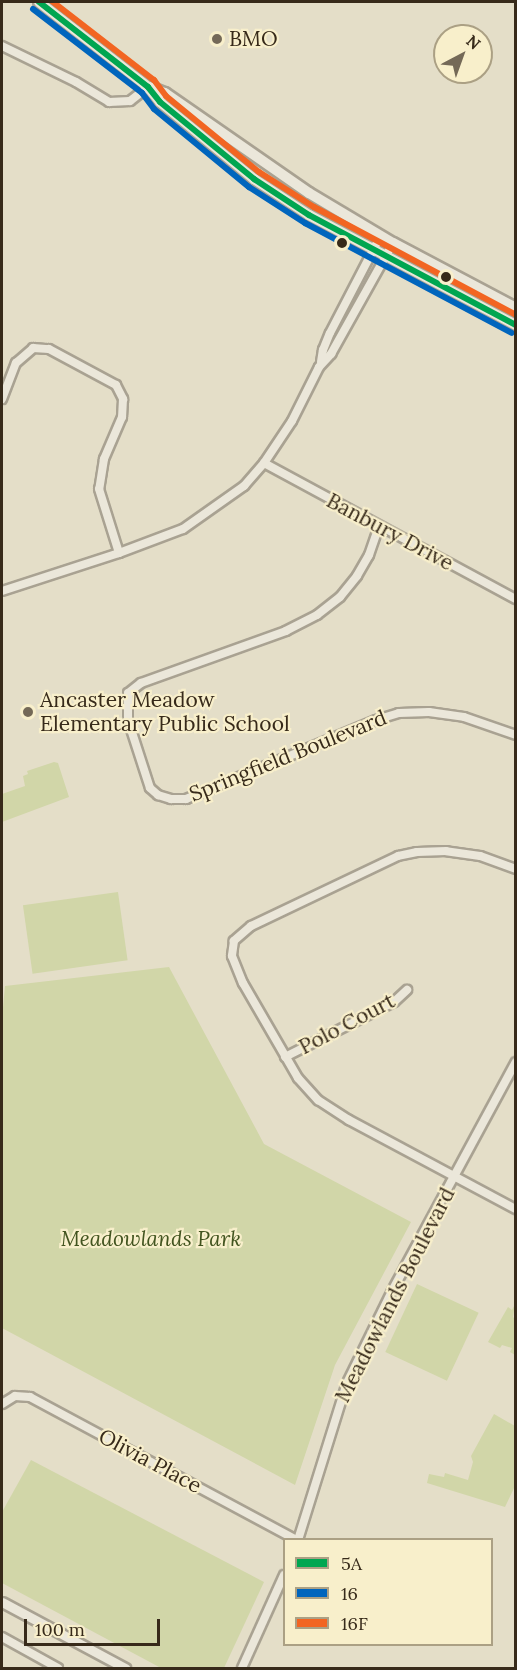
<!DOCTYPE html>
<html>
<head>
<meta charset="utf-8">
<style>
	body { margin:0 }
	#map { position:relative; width:517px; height:1670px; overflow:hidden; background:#e4dec8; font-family:Lora,serif }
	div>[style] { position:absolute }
	.green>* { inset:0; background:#d1d6a8; transform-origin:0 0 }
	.roads { filter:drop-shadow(2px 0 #a9a292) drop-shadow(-2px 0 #a9a292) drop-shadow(0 2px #a9a292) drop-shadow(0 -2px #a9a292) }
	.minor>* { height:8px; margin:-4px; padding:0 4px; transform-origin:4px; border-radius:4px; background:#ebe7da }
	.tertiary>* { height:9px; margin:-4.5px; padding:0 4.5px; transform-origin:4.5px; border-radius:4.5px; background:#ebe7da }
	.secondary>* { height:10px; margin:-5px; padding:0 5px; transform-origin:5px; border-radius:5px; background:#ebe7da }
	.bus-1>* { height:6px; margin:-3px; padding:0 3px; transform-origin:3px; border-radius:3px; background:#00a651 }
	.bus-2>* { height:6px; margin:-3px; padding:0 3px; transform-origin:3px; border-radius:3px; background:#0065bd }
	.bus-3>* { height:6px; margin:-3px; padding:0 3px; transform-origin:3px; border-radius:3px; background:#f26522 }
	.dots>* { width:16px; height:16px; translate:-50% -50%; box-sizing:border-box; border:3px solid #f8efcb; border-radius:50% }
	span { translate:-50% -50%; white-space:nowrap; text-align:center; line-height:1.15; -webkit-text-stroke:4.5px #f8efcb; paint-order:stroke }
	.poi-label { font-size:21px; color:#372a1a }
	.left { translate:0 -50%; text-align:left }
	.street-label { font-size:21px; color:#372a1a }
	.park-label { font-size:21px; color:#42541f; font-style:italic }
	.frame { position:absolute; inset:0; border:3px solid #372a1a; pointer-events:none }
	.legend { position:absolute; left:283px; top:1538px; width:210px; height:108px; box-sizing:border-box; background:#f8efcb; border:2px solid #aba084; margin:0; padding:8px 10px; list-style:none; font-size:18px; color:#372a1a }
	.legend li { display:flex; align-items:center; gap:12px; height:30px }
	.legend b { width:30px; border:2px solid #aba084 }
	.north { position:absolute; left:433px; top:24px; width:60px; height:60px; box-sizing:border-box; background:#f8efcb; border:2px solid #aba084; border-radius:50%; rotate:41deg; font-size:16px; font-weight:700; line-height:24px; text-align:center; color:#372a1a }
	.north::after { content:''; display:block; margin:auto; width:21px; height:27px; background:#746957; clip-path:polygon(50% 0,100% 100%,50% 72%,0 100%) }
	.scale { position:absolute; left:24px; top:1619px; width:136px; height:27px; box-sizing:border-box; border:3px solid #372a1a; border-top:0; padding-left:8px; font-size:18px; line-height:21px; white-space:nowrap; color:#372a1a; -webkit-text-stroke:4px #f8efcb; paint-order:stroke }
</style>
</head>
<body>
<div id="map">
	<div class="green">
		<div style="clip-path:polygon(54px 762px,58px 763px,69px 797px,2px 822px,2px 794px,25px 786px,23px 776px,28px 774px,27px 771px)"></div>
		<div style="left:118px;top:892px;width:69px;height:96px;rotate:82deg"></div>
		<div style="clip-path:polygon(169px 967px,264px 1144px,411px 1222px,335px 1365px,295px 1485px,2px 1328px,2px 1018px,5px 986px)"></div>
		<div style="left:417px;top:1284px;width:68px;height:75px;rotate:25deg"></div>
		<div style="clip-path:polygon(515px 1304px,513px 1317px,515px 1319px,515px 1355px,510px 1352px,512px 1348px,502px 1345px,500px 1348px,488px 1342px,508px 1307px,512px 1310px)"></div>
		<div style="clip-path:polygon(494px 1414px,515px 1426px,515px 1486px,505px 1507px,427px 1483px,429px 1474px,444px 1477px,445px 1473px,468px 1480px,473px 1462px,471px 1456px)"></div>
		<div style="clip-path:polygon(31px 1460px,264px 1582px,224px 1668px,161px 1668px,2px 1583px,2px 1512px)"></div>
	</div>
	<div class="roads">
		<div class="minor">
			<div style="left:2px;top:46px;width:82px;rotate:25.9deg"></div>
			<div style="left:76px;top:82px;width:39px;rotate:31deg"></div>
			<div style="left:109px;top:102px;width:21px;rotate:-3deg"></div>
			<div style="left:130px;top:101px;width:23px;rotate:-38deg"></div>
			<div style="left:321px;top:362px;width:12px;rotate:-81deg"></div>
			<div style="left:323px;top:350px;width:18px;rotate:-68deg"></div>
			<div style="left:330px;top:333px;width:110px;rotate:-62.5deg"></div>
			<div style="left:2px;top:399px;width:39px;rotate:-69deg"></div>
			<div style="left:16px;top:363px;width:23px;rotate:-41deg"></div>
			<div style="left:33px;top:348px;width:16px;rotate:4deg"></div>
			<div style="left:49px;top:349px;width:76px;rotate:28.2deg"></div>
			<div style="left:116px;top:385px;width:16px;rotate:63deg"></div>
			<div style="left:123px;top:399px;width:18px;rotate:93deg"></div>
			<div style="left:122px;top:417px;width:46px;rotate:113.2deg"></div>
			<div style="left:104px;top:459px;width:30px;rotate:99deg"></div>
			<div style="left:99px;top:489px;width:67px;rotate:72.6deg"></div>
			<div style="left:264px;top:463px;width:286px;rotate:28.4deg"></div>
			<div style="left:379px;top:526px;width:31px;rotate:109deg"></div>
			<div style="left:369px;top:555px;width:24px;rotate:120deg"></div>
			<div style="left:357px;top:576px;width:27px;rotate:129deg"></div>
			<div style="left:340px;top:597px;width:29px;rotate:142deg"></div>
			<div style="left:317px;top:615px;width:35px;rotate:153deg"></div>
			<div style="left:286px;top:631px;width:154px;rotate:160.3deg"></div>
			<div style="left:141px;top:683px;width:16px;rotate:142deg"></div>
			<div style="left:128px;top:693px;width:27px;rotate:90deg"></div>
			<div style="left:128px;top:720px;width:71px;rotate:72.1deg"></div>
			<div style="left:150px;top:788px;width:11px;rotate:41deg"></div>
			<div style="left:158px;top:795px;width:14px;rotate:17deg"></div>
			<div style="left:171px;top:799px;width:15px"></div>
			<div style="left:186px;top:799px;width:206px;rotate:-22.6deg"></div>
			<div style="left:376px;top:720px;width:24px;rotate:-17deg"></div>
			<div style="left:399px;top:713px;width:30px;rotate:-2deg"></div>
			<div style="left:429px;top:712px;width:35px;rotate:8deg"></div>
			<div style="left:464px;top:717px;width:55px;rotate:19.1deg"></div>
			<div style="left:2px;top:591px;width:123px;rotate:-18deg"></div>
			<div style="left:119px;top:553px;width:68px;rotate:-20.6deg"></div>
			<div style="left:183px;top:529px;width:75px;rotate:-35.2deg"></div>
			<div style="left:244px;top:486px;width:30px;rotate:-49deg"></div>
			<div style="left:264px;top:463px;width:50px;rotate:-56.3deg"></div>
			<div style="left:292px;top:421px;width:60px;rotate:-63.4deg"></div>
			<div style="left:319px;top:367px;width:18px;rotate:-47deg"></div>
			<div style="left:331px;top:354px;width:127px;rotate:-60.8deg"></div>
			<div style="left:516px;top:869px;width:38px;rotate:-160deg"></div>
			<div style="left:480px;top:856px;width:34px;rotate:-172deg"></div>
			<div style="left:446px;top:851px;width:29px;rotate:178deg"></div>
			<div style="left:417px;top:852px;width:19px;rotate:168deg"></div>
			<div style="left:398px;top:856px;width:163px;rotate:154.5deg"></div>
			<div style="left:251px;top:926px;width:23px;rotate:139deg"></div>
			<div style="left:234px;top:941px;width:15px;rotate:98deg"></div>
			<div style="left:232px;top:956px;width:29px;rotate:68deg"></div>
			<div style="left:243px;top:983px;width:110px;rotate:59.9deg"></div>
			<div style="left:298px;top:1078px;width:30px;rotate:48deg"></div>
			<div style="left:318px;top:1100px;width:37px;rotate:33deg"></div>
			<div style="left:349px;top:1120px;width:189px;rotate:28.1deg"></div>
			<div style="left:285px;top:1057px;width:122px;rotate:-26.8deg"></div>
			<div style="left:394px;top:1002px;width:18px;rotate:-43deg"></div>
			<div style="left:2px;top:1404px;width:15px;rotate:-32deg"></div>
			<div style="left:15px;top:1396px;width:15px;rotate:4deg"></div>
			<div style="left:30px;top:1397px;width:303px;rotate:28.2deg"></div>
			<div style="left:298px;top:1540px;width:164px;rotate:-72.7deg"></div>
			<div style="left:347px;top:1383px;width:102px;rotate:-63.9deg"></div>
			<div style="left:392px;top:1291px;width:260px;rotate:-61.6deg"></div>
			<div style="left:2px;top:1637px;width:64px;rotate:29deg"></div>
			<div style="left:242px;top:1668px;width:102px;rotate:-65.7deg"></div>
		</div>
		<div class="tertiary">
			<div style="left:2px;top:1602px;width:140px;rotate:28.2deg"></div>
		</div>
		<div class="secondary">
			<div style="left:39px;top:2px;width:138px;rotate:37.9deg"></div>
			<div style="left:148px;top:87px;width:19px;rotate:51deg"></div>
			<div style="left:160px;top:102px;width:122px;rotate:39.3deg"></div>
			<div style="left:254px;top:179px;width:66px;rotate:33.2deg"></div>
			<div style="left:309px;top:215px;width:234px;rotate:28deg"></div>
			<div style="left:149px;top:87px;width:17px;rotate:21deg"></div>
			<div style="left:165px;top:93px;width:175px;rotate:34.8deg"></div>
			<div style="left:309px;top:193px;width:98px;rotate:30.8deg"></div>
			<div style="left:393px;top:243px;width:139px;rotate:27.9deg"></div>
		</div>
	</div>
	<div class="bus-1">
		<div style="left:39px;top:2px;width:138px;rotate:37.9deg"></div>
		<div style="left:148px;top:87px;width:19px;rotate:51deg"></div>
		<div style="left:160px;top:102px;width:122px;rotate:39.3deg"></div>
		<div style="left:254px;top:179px;width:66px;rotate:33.2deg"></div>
		<div style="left:309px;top:215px;width:234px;rotate:28deg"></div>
	</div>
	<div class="bus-2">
		<div style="left:33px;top:9px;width:138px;rotate:37.6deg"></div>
		<div style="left:142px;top:93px;width:20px;rotate:53deg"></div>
		<div style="left:154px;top:109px;width:123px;rotate:39.4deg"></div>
		<div style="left:249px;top:187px;width:67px;rotate:32.7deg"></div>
		<div style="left:305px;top:223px;width:234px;rotate:28deg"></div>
	</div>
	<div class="bus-3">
		<div style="left:53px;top:2px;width:128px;rotate:37.7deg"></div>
		<div style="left:154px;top:80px;width:20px;rotate:53deg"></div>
		<div style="left:166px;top:96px;width:120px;rotate:39.3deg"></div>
		<div style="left:259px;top:172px;width:65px;rotate:32.5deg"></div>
		<div style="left:314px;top:207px;width:229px;rotate:28.1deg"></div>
	</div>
	<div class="dots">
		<div style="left:217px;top:39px;background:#746957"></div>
		<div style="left:342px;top:243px;background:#372a1a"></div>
		<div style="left:446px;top:277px;background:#372a1a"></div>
		<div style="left:28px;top:712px;background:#746957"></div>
	</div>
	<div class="poi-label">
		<span class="left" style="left:229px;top:39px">BMO</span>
		<span class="left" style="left:40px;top:712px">Ancaster Meadow<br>Elementary Public School</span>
	</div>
	<div class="street-label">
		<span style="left:390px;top:532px;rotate:28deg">Banbury Drive</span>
		<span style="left:288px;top:756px;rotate:-22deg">Springfield Boulevard</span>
		<span style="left:347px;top:1024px;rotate:-28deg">Polo Court</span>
		<span style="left:395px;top:1295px;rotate:-63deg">Meadowlands Boulevard</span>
		<span style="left:150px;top:1461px;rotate:28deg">Olivia Place</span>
	</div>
	<div class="park-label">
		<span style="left:151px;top:1239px">Meadowlands Park</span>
	</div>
	<div class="frame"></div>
	<ul class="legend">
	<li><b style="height:8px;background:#00a651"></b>5A</li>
	<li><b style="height:8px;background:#0065bd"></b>16</li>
	<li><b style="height:8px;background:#f26522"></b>16F</li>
	</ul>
	<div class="north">N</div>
	<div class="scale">100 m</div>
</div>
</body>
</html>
